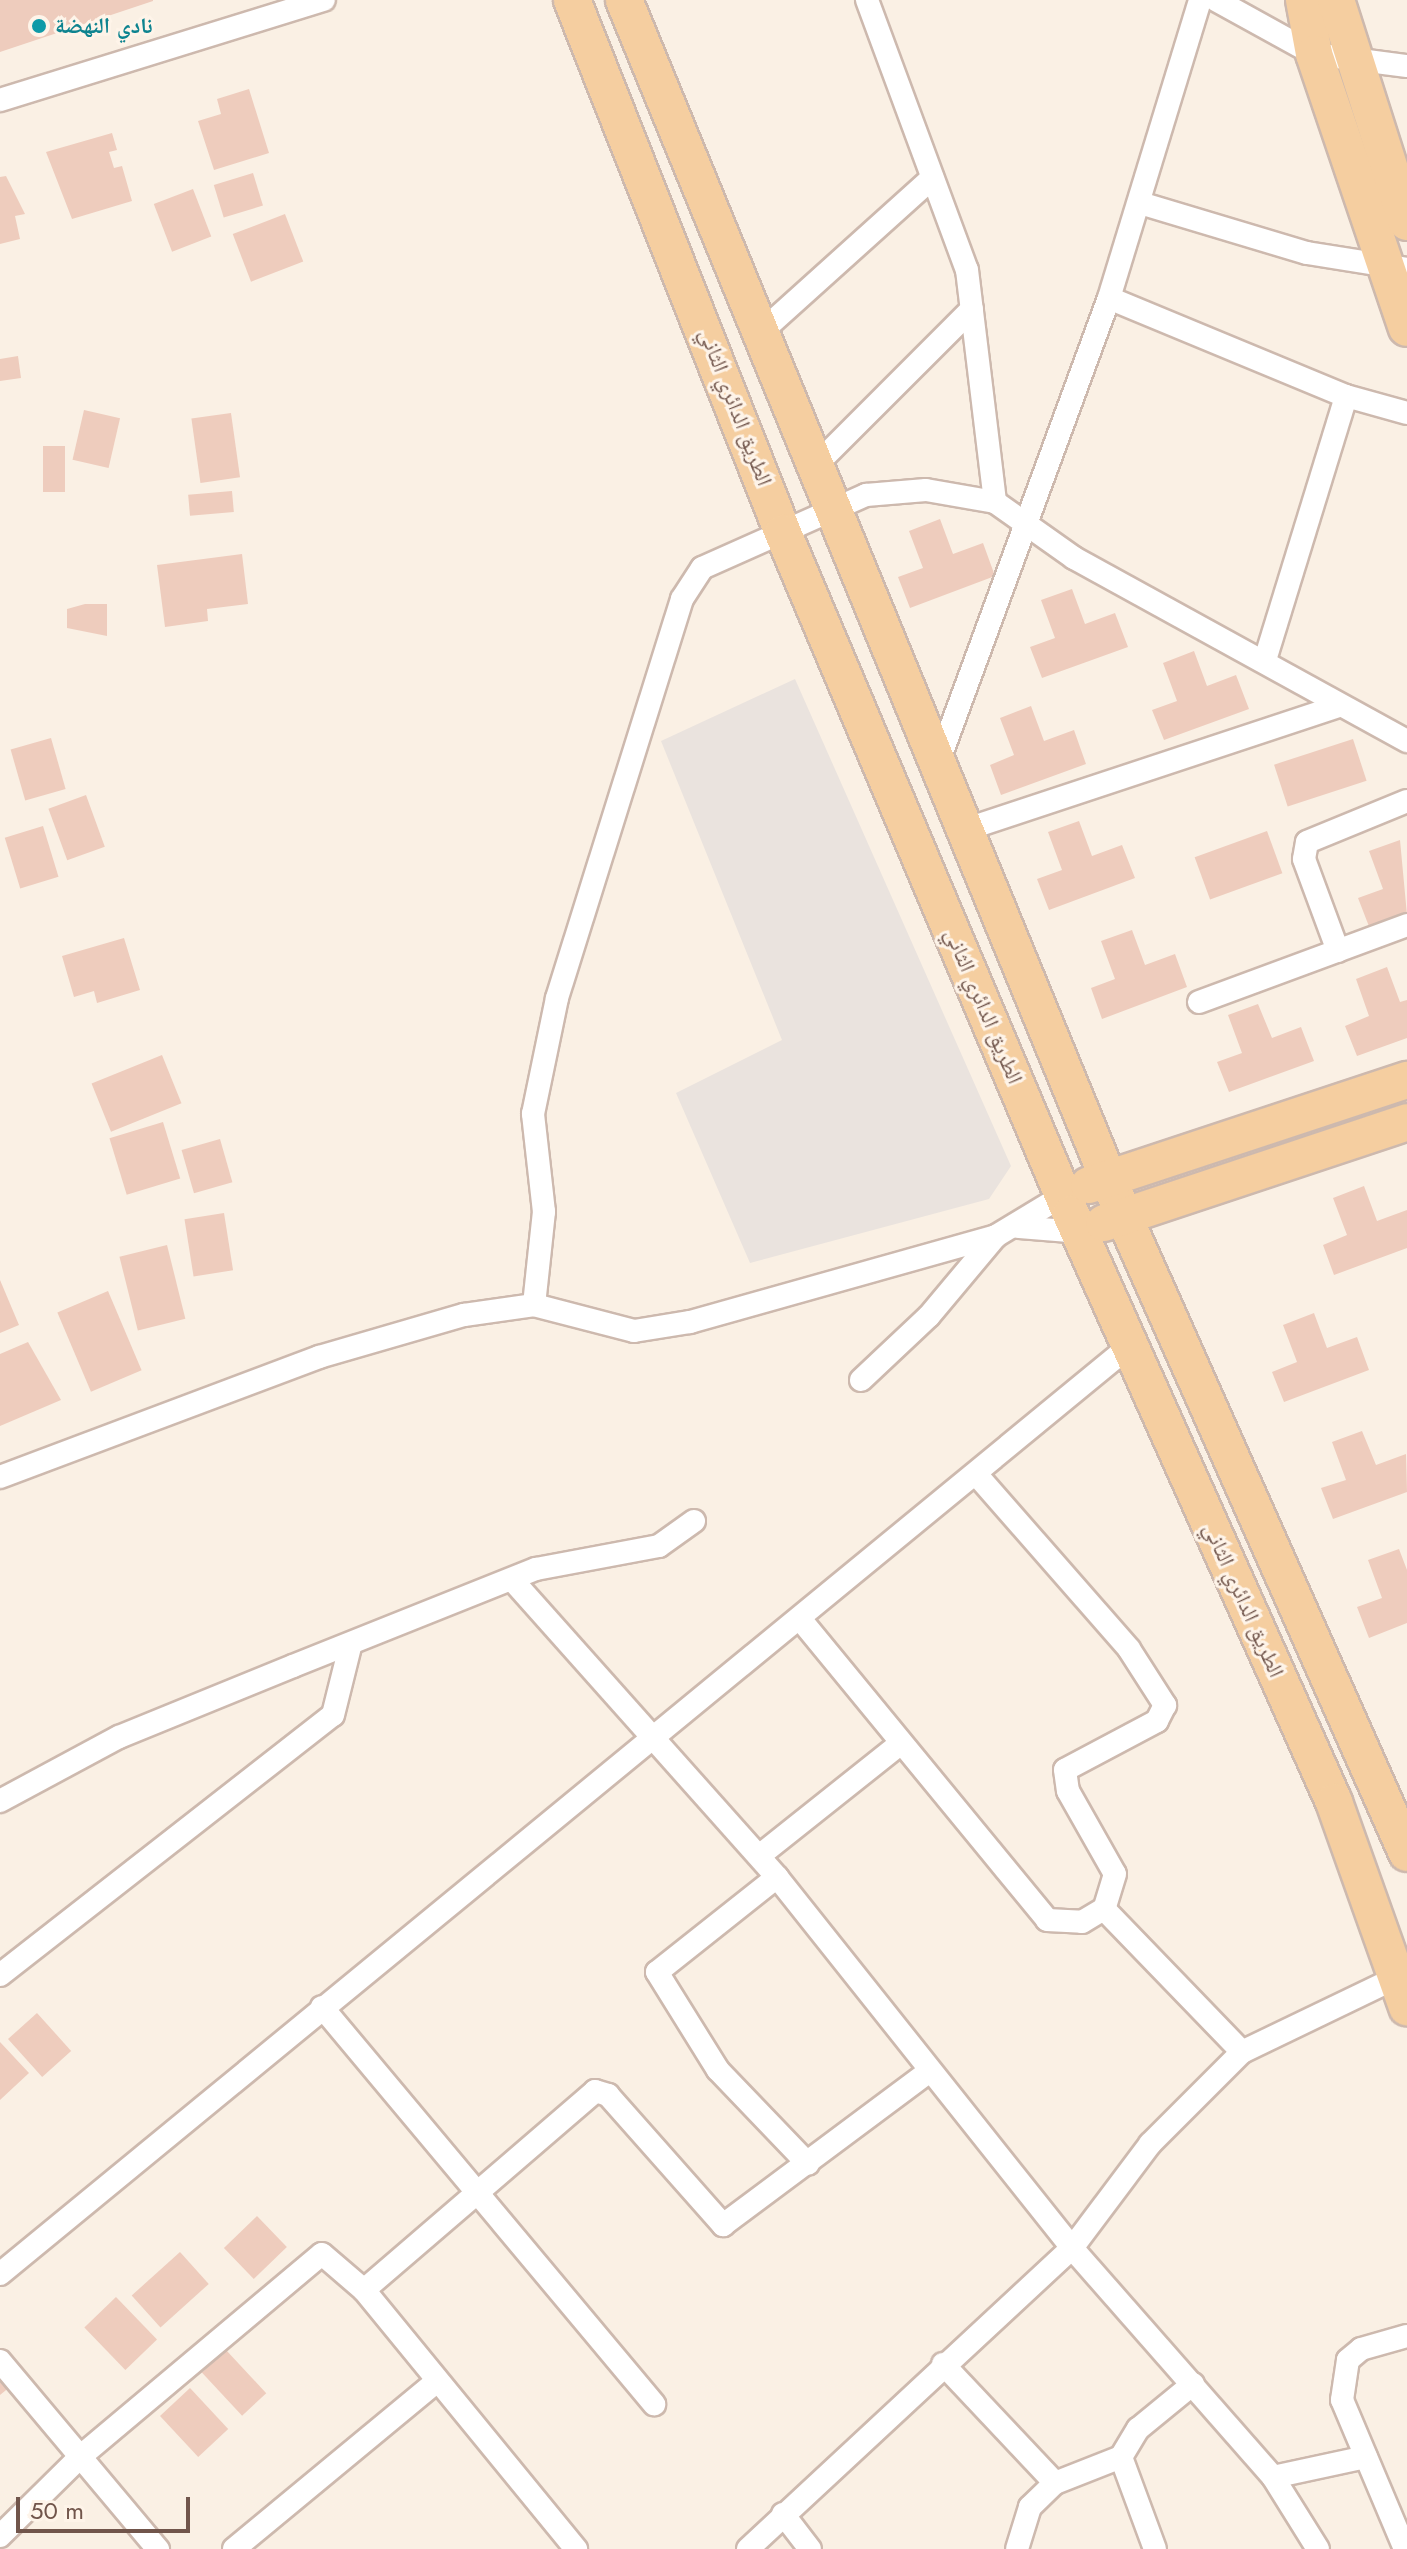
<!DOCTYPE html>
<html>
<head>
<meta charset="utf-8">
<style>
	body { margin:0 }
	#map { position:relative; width:1407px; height:2549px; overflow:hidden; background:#faf0e4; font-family:Jost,"Noto Naskh Arabic",sans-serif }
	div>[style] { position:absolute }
	.industrial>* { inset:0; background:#eae3de }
	.building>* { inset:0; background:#eeccbd; transform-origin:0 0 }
	.roads { filter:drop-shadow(2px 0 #cdb9ae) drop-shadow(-2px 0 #cdb9ae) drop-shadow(0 2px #cdb9ae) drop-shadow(0 -2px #cdb9ae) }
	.street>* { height:22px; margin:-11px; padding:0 11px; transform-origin:11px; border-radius:11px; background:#fff }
	.primary>* { height:36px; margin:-18px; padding:0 18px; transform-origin:18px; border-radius:18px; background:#f5cea0 }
	.dots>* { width:22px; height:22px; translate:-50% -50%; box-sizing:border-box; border:4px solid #fef4e9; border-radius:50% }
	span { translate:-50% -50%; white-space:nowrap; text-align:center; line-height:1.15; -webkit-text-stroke:6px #fef4e9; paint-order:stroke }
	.culture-label { font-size:22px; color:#0d838f; font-weight:700 }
	.left { translate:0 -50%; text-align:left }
	.street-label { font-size:22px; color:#71554b }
	.scale { position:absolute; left:16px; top:2497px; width:174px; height:36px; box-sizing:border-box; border:4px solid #71554b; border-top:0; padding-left:10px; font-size:24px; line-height:28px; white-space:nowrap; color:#71554b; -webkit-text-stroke:6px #fef4e9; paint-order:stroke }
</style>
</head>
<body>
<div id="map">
	<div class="industrial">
		<div style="clip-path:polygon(795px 679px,1011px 1166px,989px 1199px,750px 1263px,676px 1093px,782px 1040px,661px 741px)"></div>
	</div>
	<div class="building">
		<div style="clip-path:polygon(0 0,153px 0,153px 1px,0 52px)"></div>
		<div style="clip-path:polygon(249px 89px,269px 153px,214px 170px,198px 121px,221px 114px,217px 99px)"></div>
		<div style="clip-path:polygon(112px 133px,117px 150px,109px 152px,114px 168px,122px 166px,132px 201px,72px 219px,46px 152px)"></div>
		<div style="left:253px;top:173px;width:34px;height:41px;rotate:73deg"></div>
		<div style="clip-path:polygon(6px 176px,25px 214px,15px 216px,20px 239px,0 244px,0 177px)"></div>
		<div style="left:193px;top:189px;width:51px;height:42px;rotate:69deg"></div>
		<div style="left:285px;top:214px;width:51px;height:56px;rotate:69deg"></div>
		<div style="clip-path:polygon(18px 356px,21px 378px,0 381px,0 359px)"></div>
		<div style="left:84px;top:410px;width:37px;height:51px;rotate:13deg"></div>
		<div style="left:231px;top:413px;width:65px;height:40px;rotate:82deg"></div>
		<div style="left:43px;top:446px;width:22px;height:46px"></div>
		<div style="left:232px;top:491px;width:21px;height:44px;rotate:85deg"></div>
		<div style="clip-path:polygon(940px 519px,953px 554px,983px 543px,995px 576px,910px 608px,898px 577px,923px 568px,909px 531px)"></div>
		<div style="clip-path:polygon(242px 554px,248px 604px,207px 609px,208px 621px,165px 627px,157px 565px)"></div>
		<div style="clip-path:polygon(1072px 589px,1085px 624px,1115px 613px,1128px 647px,1042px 678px,1030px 647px,1055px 638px,1041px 600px)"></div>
		<div style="clip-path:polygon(85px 604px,107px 604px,107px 636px,67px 628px,67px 609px)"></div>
		<div style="clip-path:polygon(1194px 651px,1207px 686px,1236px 675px,1249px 709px,1164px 740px,1152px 710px,1177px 701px,1163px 663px)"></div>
		<div style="clip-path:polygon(1031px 706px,1044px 741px,1074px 730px,1086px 764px,1001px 795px,990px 765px,1014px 755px,1000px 718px)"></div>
		<div style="left:51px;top:738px;width:53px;height:42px;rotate:74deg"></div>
		<div style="left:1353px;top:739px;width:44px;height:83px;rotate:72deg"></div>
		<div style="left:86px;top:795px;width:55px;height:40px;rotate:70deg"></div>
		<div style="clip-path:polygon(1079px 821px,1092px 856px,1122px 845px,1135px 878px,1049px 910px,1037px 879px,1062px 870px,1048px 832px)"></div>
		<div style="left:43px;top:826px;width:53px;height:40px;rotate:73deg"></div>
		<div style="left:1267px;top:831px;width:45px;height:77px;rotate:70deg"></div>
		<div style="clip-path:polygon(1400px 840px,1407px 915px,1370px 929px,1358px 898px,1383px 889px,1369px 851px)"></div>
		<div style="clip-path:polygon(1132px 930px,1145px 965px,1175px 954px,1187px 987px,1102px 1019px,1091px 988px,1115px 979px,1101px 941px)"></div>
		<div style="clip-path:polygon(124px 938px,140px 990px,97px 1003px,94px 991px,74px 997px,62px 956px)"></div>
		<div style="clip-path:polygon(1387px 967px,1400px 1002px,1407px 1000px,1407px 1038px,1357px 1056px,1345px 1026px,1369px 1016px,1356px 979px)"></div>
		<div style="clip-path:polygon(1258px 1004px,1272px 1038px,1301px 1027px,1314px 1061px,1229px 1092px,1217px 1062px,1242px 1053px,1228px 1015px)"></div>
		<div style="left:162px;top:1055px;width:52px;height:76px;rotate:68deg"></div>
		<div style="left:163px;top:1122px;width:59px;height:56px;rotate:73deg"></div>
		<div style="left:220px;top:1139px;width:45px;height:40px;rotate:74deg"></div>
		<div style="clip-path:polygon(1364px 1186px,1377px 1221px,1407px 1210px,1407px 1248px,1334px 1275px,1323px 1245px,1347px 1235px,1333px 1198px)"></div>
		<div style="left:224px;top:1213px;width:58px;height:40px;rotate:81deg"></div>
		<div style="left:167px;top:1245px;width:76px;height:49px;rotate:76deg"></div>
		<div style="clip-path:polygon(0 1280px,19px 1325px,0 1333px)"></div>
		<div style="left:108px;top:1291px;width:86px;height:55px;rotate:67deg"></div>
		<div style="clip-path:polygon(1314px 1313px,1327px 1348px,1357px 1337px,1369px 1370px,1284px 1402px,1272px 1372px,1297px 1362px,1283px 1325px)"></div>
		<div style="clip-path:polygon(28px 1342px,61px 1400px,0 1426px,0 1354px)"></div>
		<div style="clip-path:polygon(1362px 1431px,1376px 1465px,1406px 1454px,1407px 1492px,1333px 1519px,1321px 1488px,1346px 1480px,1332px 1442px)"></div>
		<div style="clip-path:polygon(1399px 1549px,1407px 1570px,1407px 1623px,1369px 1638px,1357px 1607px,1382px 1598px,1368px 1560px)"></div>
		<div style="left:37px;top:2013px;width:51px;height:39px;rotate:48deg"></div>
		<div style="clip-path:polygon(0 2042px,29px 2073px,0 2100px)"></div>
		<div style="left:257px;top:2216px;width:43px;height:46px;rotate:46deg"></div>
		<div style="left:180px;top:2252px;width:43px;height:65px;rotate:48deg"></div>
		<div style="left:116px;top:2297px;width:59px;height:44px;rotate:46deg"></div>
		<div style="left:226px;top:2350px;width:59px;height:33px;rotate:47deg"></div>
		<div style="clip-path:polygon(0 2374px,11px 2386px,0 2395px)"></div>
		<div style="left:190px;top:2388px;width:56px;height:41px;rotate:47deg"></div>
	</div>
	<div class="roads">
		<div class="street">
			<div style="left:867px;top:0;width:288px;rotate:69.7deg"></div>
			<div style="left:967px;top:270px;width:234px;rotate:83.1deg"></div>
			<div style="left:1216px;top:0;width:112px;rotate:28.9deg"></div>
			<div style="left:1314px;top:54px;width:94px;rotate:7.4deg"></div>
			<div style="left:0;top:100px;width:339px;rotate:-17.2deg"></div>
			<div style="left:1140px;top:203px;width:174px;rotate:16.7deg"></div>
			<div style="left:1307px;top:253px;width:101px;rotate:9.1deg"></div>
			<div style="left:1109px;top:298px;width:256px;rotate:22.5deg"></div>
			<div style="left:1346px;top:396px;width:63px;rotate:15.6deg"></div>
			<div style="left:760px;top:333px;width:232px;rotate:-42deg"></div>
			<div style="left:817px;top:464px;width:219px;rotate:-45deg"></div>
			<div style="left:1265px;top:660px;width:276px;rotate:-72.9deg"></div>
			<div style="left:939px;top:760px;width:492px;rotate:-69.8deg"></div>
			<div style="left:1109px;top:298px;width:312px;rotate:-73deg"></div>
			<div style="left:967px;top:829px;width:389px;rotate:-18.3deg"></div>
			<div style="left:1338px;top:951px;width:98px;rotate:-110.3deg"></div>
			<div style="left:1304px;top:859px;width:17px;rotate:-80deg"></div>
			<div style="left:1307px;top:842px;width:108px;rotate:-22.3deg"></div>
			<div style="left:1199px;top:1002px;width:222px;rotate:-20.3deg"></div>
			<div style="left:1018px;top:1227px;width:62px;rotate:4.6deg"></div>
			<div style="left:534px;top:1305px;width:94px;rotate:-83.9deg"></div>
			<div style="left:544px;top:1212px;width:99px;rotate:-96.4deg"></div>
			<div style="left:533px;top:1114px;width:118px;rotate:-78.3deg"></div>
			<div style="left:557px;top:998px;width:418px;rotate:-72.6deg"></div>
			<div style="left:682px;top:599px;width:37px;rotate:-57deg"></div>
			<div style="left:702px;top:568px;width:180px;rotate:-24deg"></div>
			<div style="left:866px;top:495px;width:60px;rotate:-4.8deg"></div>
			<div style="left:926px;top:490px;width:70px;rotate:9.9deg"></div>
			<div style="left:995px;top:502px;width:97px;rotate:35.3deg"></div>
			<div style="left:1074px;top:558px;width:380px;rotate:28.8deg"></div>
			<div style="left:861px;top:1380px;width:93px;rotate:-43.3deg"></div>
			<div style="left:929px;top:1316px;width:104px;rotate:-50.1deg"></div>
			<div style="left:976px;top:1474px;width:232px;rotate:48.8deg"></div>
			<div style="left:1129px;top:1649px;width:67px;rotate:57.3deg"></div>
			<div style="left:1165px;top:1705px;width:18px;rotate:117deg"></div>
			<div style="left:1157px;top:1721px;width:104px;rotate:152deg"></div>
			<div style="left:1065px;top:1770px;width:21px;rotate:82deg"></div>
			<div style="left:1068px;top:1791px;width:95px;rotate:60.5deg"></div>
			<div style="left:1115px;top:1874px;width:37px;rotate:107deg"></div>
			<div style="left:0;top:1477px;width:341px;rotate:-20.6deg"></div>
			<div style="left:319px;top:1357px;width:151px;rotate:-16.2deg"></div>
			<div style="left:464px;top:1315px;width:71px;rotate:-8.1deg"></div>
			<div style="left:534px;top:1305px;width:103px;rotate:14.6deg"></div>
			<div style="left:634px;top:1331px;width:57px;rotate:-9.1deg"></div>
			<div style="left:690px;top:1322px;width:318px;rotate:-15.7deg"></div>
			<div style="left:996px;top:1236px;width:79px;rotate:-31.1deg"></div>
			<div style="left:515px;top:1583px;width:394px;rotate:48.3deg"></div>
			<div style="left:777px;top:1877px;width:474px;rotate:51.5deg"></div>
			<div style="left:1072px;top:2248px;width:305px;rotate:48.7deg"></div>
			<div style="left:1273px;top:2477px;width:85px;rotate:58deg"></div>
			<div style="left:801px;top:1620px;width:388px;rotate:50.6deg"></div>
			<div style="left:1047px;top:1920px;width:35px;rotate:3deg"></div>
			<div style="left:1082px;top:1922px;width:26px;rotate:-31deg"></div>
			<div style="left:1104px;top:1909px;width:199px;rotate:46deg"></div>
			<div style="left:0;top:1801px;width:135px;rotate:-28.3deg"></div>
			<div style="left:119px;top:1737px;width:188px;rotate:-22.2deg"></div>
			<div style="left:293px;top:1666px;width:262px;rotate:-21.8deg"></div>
			<div style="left:536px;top:1569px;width:125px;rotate:-10.6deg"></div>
			<div style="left:659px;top:1546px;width:43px;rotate:-35.5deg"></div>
			<div style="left:759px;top:1856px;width:181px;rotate:-38.5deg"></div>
			<div style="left:777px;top:1877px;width:153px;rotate:141.6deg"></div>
			<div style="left:657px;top:1972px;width:115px;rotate:58.1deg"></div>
			<div style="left:718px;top:2070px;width:130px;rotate:46.2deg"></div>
			<div style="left:0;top:1975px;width:422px;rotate:-38deg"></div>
			<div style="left:333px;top:1715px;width:70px;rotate:-76deg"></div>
			<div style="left:322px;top:2007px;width:518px;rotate:50.1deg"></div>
			<div style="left:0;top:2274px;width:1465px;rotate:-39.4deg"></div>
			<div style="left:364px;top:2290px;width:305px;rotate:-40.7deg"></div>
			<div style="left:595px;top:2091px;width:14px;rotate:17deg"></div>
			<div style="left:608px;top:2095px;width:174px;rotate:48.5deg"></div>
			<div style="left:723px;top:2225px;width:256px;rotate:-36.7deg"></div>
			<div style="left:0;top:2361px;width:246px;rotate:50deg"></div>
			<div style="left:943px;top:2364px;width:163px;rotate:46.7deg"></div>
			<div style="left:1273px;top:2477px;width:95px;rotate:-12.1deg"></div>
			<div style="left:783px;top:2514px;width:44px;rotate:52.4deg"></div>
			<div style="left:0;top:2536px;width:114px;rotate:-44.6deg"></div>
			<div style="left:81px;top:2456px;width:314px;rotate:-40deg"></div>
			<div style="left:322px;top:2254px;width:55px;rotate:40.6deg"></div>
			<div style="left:364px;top:2290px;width:335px;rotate:50.7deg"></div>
			<div style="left:234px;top:2549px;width:264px;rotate:-39.6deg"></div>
			<div style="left:748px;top:2549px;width:442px;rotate:-42.9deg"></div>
			<div style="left:1072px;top:2248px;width:130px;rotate:-53.1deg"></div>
			<div style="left:1150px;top:2144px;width:130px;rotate:-45deg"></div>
			<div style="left:1242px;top:2052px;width:173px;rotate:-25.7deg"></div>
			<div style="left:1017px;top:2549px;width:44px;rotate:-72.8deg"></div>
			<div style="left:1030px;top:2507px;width:35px;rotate:-44deg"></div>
			<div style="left:1055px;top:2483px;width:71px;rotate:-21.5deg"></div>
			<div style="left:1155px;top:2549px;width:98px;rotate:-110.3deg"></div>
			<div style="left:1121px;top:2457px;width:33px;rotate:-59deg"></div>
			<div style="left:1138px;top:2429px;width:71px;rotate:-39.3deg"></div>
			<div style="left:1405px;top:2549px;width:162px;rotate:-112.9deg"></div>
			<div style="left:1342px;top:2400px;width:40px;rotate:-81.5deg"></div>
			<div style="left:1348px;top:2360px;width:17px;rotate:-40deg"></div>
			<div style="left:1361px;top:2349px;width:48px;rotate:-15.8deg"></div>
		</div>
		<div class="primary">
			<div style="left:572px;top:0;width:573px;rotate:68.4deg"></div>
			<div style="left:783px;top:533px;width:739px;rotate:67.08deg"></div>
			<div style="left:1071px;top:1214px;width:644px;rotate:65.9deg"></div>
			<div style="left:1334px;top:1802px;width:218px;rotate:70.4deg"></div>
			<div style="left:624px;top:0;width:1316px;rotate:67.66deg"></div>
			<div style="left:1124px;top:1217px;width:696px;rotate:66.01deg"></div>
			<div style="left:1304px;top:0;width:55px;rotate:79.5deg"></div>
			<div style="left:1314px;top:54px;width:289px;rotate:71.3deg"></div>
			<div style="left:1336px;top:0;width:233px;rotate:72.3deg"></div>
			<div style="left:1089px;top:1185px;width:335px;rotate:-18.3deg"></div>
			<div style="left:1104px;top:1223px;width:319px;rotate:-18.4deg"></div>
		</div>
	</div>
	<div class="dots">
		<div style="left:39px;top:26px;background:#0f9aa8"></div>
	</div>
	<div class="culture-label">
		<span class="left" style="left:55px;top:26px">نادي النهضة</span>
	</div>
	<div class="street-label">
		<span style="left:736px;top:407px;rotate:69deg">الطريق الدائري الثاني</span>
		<span style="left:984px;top:1006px;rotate:67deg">الطريق الدائري الثاني</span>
		<span style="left:1244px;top:1600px;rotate:66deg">الطريق الدائري الثاني</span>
	</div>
	<div class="scale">50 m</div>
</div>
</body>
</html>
